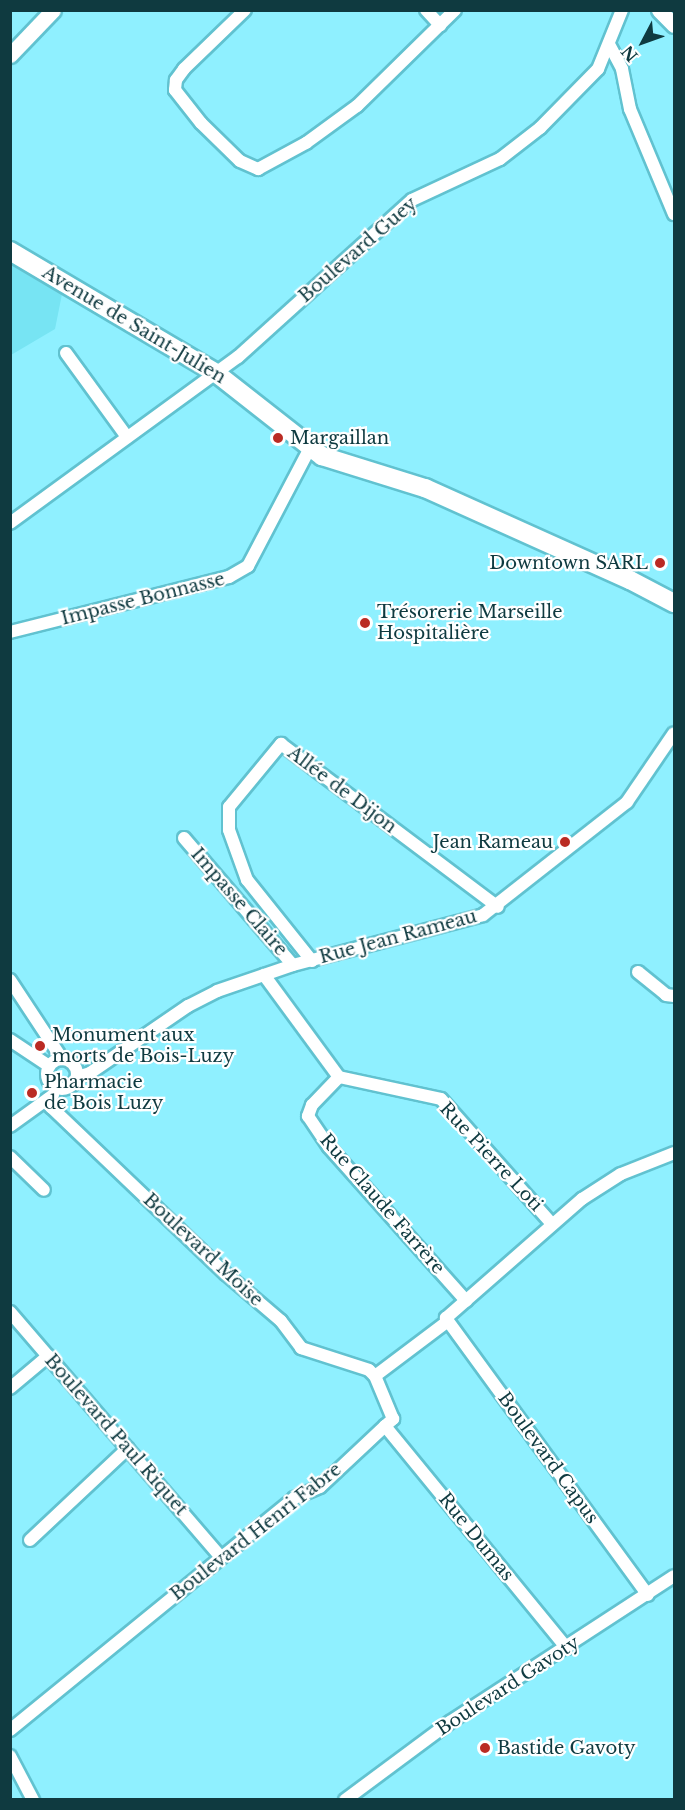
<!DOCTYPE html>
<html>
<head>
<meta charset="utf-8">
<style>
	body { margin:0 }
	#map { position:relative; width:685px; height:1810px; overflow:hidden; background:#8ff0ff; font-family:"Libre Baskerville",serif }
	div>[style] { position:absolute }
	.built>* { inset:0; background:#77e4f3 }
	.roads { filter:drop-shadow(2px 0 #61c2d0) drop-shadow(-2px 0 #61c2d0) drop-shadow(0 2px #61c2d0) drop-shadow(0 -2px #61c2d0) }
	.minor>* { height:12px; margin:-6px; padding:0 6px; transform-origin:6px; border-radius:6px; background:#fff }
	.minor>.ring { margin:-6px; padding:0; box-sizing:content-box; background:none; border:12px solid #fff; border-radius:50% }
	.tertiary>* { height:15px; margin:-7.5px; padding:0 7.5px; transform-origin:7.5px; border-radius:7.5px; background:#fff }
	.secondary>* { height:18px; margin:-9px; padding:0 9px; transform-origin:9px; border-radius:9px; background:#fff }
	.dots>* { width:16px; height:16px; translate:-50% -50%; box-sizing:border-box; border:3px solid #fff; border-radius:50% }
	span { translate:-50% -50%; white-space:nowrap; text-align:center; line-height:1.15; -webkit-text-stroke:4.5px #fff; paint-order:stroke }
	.street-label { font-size:18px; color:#0f3a40 }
	.poi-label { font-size:18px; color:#0f3a40 }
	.left { translate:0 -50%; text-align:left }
	.right { translate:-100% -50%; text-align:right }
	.frame { position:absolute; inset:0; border:12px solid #0f3a40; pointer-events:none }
	.north { position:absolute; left:613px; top:12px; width:60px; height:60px; -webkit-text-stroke:4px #fff; paint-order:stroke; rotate:229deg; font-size:16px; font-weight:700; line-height:24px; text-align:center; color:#0f3a40 }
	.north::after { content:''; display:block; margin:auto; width:21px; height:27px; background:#0f3a40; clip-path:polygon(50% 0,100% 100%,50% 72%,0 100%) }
</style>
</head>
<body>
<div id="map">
	<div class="built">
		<div style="clip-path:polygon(11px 263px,62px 294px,55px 329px,11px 355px)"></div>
	</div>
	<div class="roads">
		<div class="minor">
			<div style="left:245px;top:10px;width:85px;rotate:136deg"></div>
			<div style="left:184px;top:69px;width:14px;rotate:126deg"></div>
			<div style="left:176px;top:80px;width:10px;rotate:96deg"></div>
			<div style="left:175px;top:90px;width:42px;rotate:51.8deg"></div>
			<div style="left:201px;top:123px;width:54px;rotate:44.3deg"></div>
			<div style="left:240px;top:161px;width:20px;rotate:24deg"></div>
			<div style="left:258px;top:169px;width:55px;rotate:-28.4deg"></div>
			<div style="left:306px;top:143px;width:63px;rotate:-36deg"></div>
			<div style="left:357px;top:106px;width:137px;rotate:-44.4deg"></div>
			<div style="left:426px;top:10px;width:21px;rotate:47deg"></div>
			<div style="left:610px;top:46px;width:26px;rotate:62deg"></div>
			<div style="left:622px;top:69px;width:41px;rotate:78.7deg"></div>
			<div style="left:630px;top:109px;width:114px;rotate:67.3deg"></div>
			<div style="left:66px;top:353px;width:104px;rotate:54deg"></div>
			<div style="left:10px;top:523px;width:282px;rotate:-36.1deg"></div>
			<div style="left:238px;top:357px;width:234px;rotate:-42.1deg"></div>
			<div style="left:412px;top:200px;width:97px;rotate:-25deg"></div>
			<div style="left:500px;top:159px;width:51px;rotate:-37.8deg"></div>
			<div style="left:540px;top:128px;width:83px;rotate:-45.5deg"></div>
			<div style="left:598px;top:69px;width:64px;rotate:-67.9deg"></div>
			<div style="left:10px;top:632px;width:226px;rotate:-14.1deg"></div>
			<div style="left:229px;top:577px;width:22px;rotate:-30deg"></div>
			<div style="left:248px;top:566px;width:133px;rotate:-62.3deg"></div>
			<div style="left:184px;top:838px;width:167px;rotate:49.4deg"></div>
			<div style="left:312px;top:961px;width:104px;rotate:-128.7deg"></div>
			<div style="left:247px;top:880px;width:53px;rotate:-109.8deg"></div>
			<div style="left:229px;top:830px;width:23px;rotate:-90deg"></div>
			<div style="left:229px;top:807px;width:82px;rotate:-50.5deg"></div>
			<div style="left:281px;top:744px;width:271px;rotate:36.9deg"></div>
			<div style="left:638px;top:972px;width:36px;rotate:39deg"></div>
			<div style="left:666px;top:995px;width:8px;rotate:7deg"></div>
			<div style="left:264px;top:975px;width:127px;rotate:53.7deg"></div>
			<div style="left:339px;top:1077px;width:104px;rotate:12.2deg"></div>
			<div style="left:441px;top:1099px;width:167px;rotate:48.4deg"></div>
			<div style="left:10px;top:980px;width:95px;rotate:56.6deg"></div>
			<div style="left:10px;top:1040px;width:47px;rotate:33.7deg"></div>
			<div class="ring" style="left:47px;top:1059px;width:18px;height:18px"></div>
			<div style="left:77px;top:1077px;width:14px;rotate:-17deg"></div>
			<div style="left:90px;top:1073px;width:119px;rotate:-34.4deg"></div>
			<div style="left:188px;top:1006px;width:33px;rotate:-27deg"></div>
			<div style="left:217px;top:991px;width:80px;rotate:-18.9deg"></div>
			<div style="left:293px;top:965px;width:196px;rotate:-14.7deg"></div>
			<div style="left:483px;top:915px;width:183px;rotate:-38.1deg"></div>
			<div style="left:627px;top:802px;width:83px;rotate:-55.7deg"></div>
			<div style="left:339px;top:1077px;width:39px;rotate:134deg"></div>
			<div style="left:312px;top:1105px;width:12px;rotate:110deg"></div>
			<div style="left:308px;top:1116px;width:37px;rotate:56deg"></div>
			<div style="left:329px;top:1147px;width:206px;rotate:48.3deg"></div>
			<div style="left:48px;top:1099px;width:9px;rotate:69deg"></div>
			<div style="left:51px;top:1107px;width:242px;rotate:43.7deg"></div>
			<div style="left:226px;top:1274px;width:72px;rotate:40.5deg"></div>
			<div style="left:281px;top:1321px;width:34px;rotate:53deg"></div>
			<div style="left:301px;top:1348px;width:71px;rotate:17.9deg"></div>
			<div style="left:369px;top:1370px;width:8px;rotate:45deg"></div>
			<div style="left:10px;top:1126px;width:53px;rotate:-35.8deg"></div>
			<div style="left:10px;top:1157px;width:47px;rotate:44.1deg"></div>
			<div style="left:10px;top:1312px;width:323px;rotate:49.3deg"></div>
			<div style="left:448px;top:1321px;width:339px;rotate:53.9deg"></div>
			<div style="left:10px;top:1388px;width:50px;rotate:-40.1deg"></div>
			<div style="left:385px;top:1426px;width:287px;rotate:50.7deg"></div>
			<div style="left:30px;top:1540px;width:134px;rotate:-43.2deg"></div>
			<div style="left:10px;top:1730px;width:367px;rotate:-39.2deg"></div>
			<div style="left:294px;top:1498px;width:28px;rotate:-23deg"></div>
			<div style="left:320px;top:1487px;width:89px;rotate:-43.2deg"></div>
			<div style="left:385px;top:1426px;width:11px;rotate:-41deg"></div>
			<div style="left:393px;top:1419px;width:47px;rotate:-112.7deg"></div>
			<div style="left:375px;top:1376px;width:91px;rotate:-37deg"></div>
			<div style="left:448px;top:1321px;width:4px;rotate:-124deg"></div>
			<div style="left:446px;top:1318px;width:181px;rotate:-41.2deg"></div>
			<div style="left:582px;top:1199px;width:46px;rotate:-32.7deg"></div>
			<div style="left:621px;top:1174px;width:57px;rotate:-21.6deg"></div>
			<div style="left:10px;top:1756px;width:50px;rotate:62.4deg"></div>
			<div style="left:345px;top:1800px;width:131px;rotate:-36.6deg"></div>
			<div style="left:450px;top:1722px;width:267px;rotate:-33.1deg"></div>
		</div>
		<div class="tertiary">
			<div style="left:659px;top:10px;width:21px;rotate:45deg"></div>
			<div style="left:10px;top:55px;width:62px;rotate:-46.3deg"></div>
		</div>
		<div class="secondary">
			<div style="left:10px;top:251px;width:239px;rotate:30.6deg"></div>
			<div style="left:216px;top:373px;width:135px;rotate:38.1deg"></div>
			<div style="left:322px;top:456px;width:108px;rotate:17.3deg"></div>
			<div style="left:425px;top:488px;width:225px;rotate:24.2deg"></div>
			<div style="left:630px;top:580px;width:50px;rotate:27.6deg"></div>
		</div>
	</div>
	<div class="dots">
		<div style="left:278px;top:438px;background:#ba2b23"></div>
		<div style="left:660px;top:563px;background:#ba2b23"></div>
		<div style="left:365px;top:623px;background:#ba2b23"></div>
		<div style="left:565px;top:842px;background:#ba2b23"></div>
		<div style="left:40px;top:1046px;background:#ba2b23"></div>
		<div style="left:32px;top:1093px;background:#ba2b23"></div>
		<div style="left:485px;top:1748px;background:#ba2b23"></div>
	</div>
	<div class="street-label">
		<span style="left:358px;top:250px;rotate:-41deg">Boulevard Guey</span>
		<span style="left:134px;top:325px;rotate:31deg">Avenue de Saint-Julien</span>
		<span style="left:143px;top:599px;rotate:-14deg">Impasse Bonnasse</span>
		<span style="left:342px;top:790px;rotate:37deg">Allée de Dijon</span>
		<span style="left:239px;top:902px;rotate:49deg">Impasse Claire</span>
		<span style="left:398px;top:937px;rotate:-15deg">Rue Jean Rameau</span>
		<span style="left:491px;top:1157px;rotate:47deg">Rue Pierre Loti</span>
		<span style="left:382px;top:1204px;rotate:49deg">Rue Claude Farrère</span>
		<span style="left:203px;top:1250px;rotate:43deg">Boulevard Moïse</span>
		<span style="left:116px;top:1435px;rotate:49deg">Boulevard Paul Riquet</span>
		<span style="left:548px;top:1458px;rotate:54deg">Boulevard Capus</span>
		<span style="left:256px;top:1532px;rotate:-38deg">Boulevard Henri Fabre</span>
		<span style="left:476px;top:1537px;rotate:51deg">Rue Dumas</span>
		<span style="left:508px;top:1686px;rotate:-33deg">Boulevard Gavoty</span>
	</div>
	<div class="poi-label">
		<span class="left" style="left:290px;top:438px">Margaillan</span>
		<span class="right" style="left:648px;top:563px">Downtown SARL</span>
		<span class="left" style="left:377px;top:623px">Trésorerie Marseille<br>Hospitalière</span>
		<span class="right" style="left:553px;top:842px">Jean Rameau</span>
		<span class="left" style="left:52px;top:1046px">Monument aux<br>morts de Bois-Luzy</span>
		<span class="left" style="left:44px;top:1093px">Pharmacie<br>de Bois Luzy</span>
		<span class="left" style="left:497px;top:1748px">Bastide Gavoty</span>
	</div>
	<div class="frame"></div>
	<div class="north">N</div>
</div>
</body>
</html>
